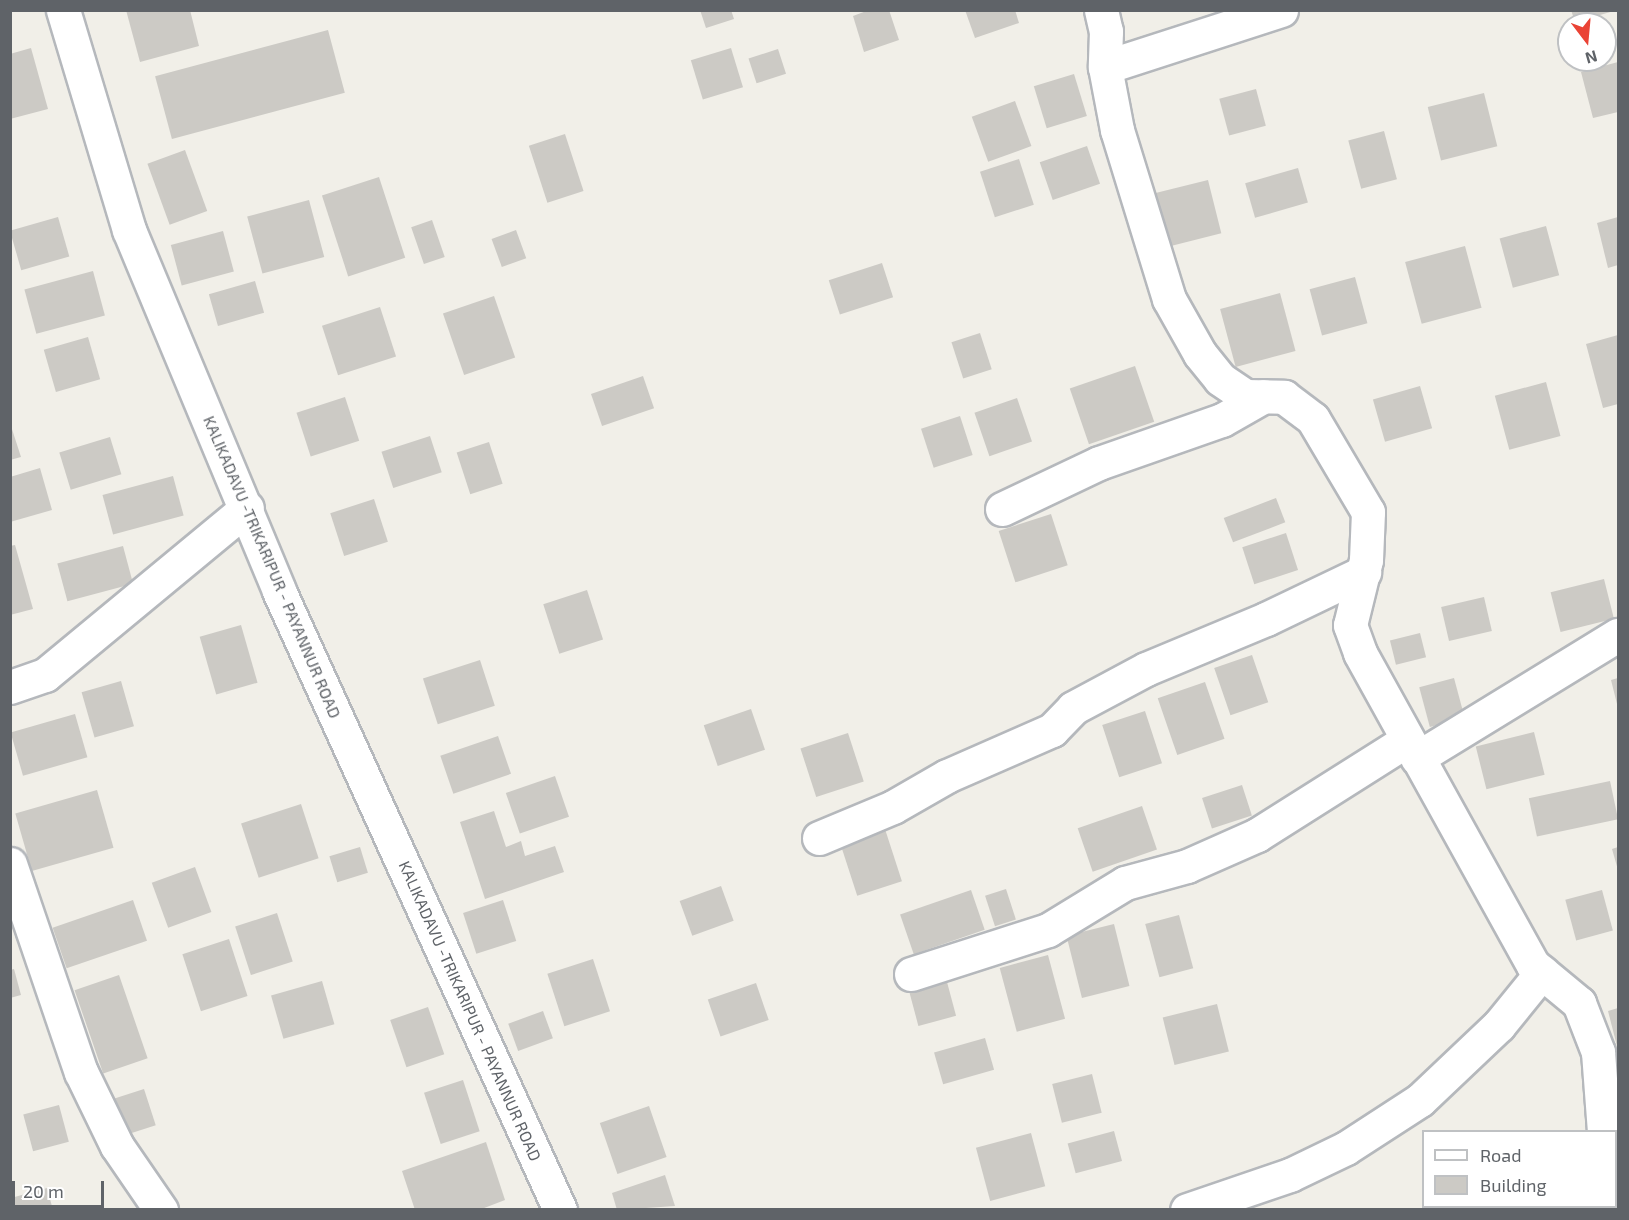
<!DOCTYPE html>
<html>
<head>
<meta charset="utf-8">
<style>
	body { margin:0 }
	#map { position:relative; width:1629px; height:1220px; overflow:hidden; background:#f1efe8; font-family:"Exo 2",sans-serif }
	div>[style] { position:absolute }
	.building>* { inset:0; background:#cccac5; transform-origin:0 0 }
	.roads { filter:drop-shadow(2px 0 #b5b8bc) drop-shadow(-2px 0 #b5b8bc) drop-shadow(0 2px #b5b8bc) drop-shadow(0 -2px #b5b8bc) }
	.street>* { height:33px; margin:-16.5px; padding:0 16.5px; transform-origin:16.5px; border-radius:16.5px; background:#fff }
	.secondary>* { height:33px; margin:-16.5px; padding:0 16.5px; transform-origin:16.5px; border-radius:16.5px; background:#fff }
	span { translate:-50% -50%; white-space:nowrap; text-align:center; line-height:1.15; -webkit-text-stroke:6px #fff; paint-order:stroke }
	.street-label { font-size:16px; color:#5f6368 }
	.frame { position:absolute; inset:0; border:12px solid #5f6368; pointer-events:none }
	.legend { position:absolute; left:1422px; top:1130px; width:195px; height:78px; box-sizing:border-box; background:#fff; border:2px solid #bfc1c3; margin:0; padding:8px 10px; list-style:none; font-size:18px; color:#5f6368 }
	.legend li { display:flex; align-items:center; gap:12px; height:30px }
	.legend b { width:30px; border:2px solid #bfc1c3 }
	.north { position:absolute; left:1557px; top:12px; width:60px; height:60px; box-sizing:border-box; background:#fff; border:2px solid #bfc1c3; border-radius:50%; rotate:164deg; font-size:16px; font-weight:700; line-height:24px; text-align:center; color:#5f6368 }
	.north::after { content:''; display:block; margin:auto; width:21px; height:27px; background:#ea4335; clip-path:polygon(50% 0,100% 100%,50% 72%,0 100%) }
	.scale { position:absolute; left:12px; top:1181px; width:92px; height:27px; box-sizing:border-box; border:3px solid #5f6368; border-top:0; padding-left:8px; font-size:18px; line-height:21px; white-space:nowrap; color:#5f6368; -webkit-text-stroke:4px #fff; paint-order:stroke }
</style>
</head>
<body>
<div id="map">
	<div class="building">
		<div style="clip-path:polygon(126px 10px,190px 10px,199px 46px,140px 62px)"></div>
		<div style="clip-path:polygon(700px 10px,731px 10px,734px 19px,706px 28px)"></div>
		<div style="clip-path:polygon(869px 10px,889px 10px,899px 40px,864px 52px,853px 16px)"></div>
		<div style="clip-path:polygon(965px 10px,1015px 10px,1019px 23px,975px 38px)"></div>
		<div style="clip-path:polygon(1571px 10px,1614px 10px,1614px 11px,1575px 22px)"></div>
		<div style="left:328px;top:30px;width:65px;height:179px;rotate:75deg"></div>
		<div style="clip-path:polygon(31px 48px,48px 109px,10px 119px,10px 54px)"></div>
		<div style="left:731px;top:48px;width:41px;height:42px;rotate:73deg"></div>
		<div style="left:778px;top:49px;width:26px;height:31px;rotate:72deg"></div>
		<div style="clip-path:polygon(1618px 62px,1618px 112px,1593px 118px,1581px 72px)"></div>
		<div style="left:1074px;top:74px;width:44px;height:42px;rotate:73deg"></div>
		<div style="left:1256px;top:89px;width:38px;height:38px;rotate:75deg"></div>
		<div style="left:1484px;top:93px;width:55px;height:58px;rotate:76deg"></div>
		<div style="left:1015px;top:101px;width:48px;height:46px;rotate:70deg"></div>
		<div style="left:1384px;top:131px;width:50px;height:37px;rotate:75deg"></div>
		<div style="left:565px;top:134px;width:60px;height:38px;rotate:72deg"></div>
		<div style="left:1087px;top:146px;width:40px;height:50px;rotate:71deg"></div>
		<div style="left:185px;top:150px;width:65px;height:40px;rotate:70deg"></div>
		<div style="left:1019px;top:159px;width:48px;height:41px;rotate:72deg"></div>
		<div style="left:1298px;top:168px;width:36px;height:55px;rotate:74deg"></div>
		<div style="left:379px;top:177px;width:85px;height:60px;rotate:72deg"></div>
		<div style="left:1208px;top:180px;width:55px;height:55px;rotate:76deg"></div>
		<div style="left:309px;top:200px;width:59px;height:64px;rotate:75deg"></div>
		<div style="left:58px;top:217px;width:41px;height:50px;rotate:74deg"></div>
		<div style="clip-path:polygon(1618px 217px,1618px 265px,1608px 268px,1597px 223px)"></div>
		<div style="left:432px;top:220px;width:39px;height:22px;rotate:71deg"></div>
		<div style="left:1546px;top:226px;width:51px;height:48px;rotate:75deg"></div>
		<div style="left:516px;top:230px;width:30px;height:26px;rotate:70deg"></div>
		<div style="left:223px;top:231px;width:42px;height:54px;rotate:75deg"></div>
		<div style="left:1465px;top:246px;width:64px;height:62px;rotate:75deg"></div>
		<div style="left:882px;top:263px;width:36px;height:56px;rotate:72deg"></div>
		<div style="left:93px;top:271px;width:46px;height:71px;rotate:75deg"></div>
		<div style="left:1355px;top:277px;width:48px;height:47px;rotate:75deg"></div>
		<div style="left:255px;top:281px;width:33px;height:48px;rotate:74deg"></div>
		<div style="left:1280px;top:293px;width:60px;height:62px;rotate:75deg"></div>
		<div style="left:494px;top:296px;width:65px;height:54px;rotate:71deg"></div>
		<div style="left:380px;top:307px;width:52px;height:61px;rotate:72deg"></div>
		<div style="left:980px;top:333px;width:38px;height:30px;rotate:72deg"></div>
		<div style="clip-path:polygon(1618px 335px,1618px 404px,1603px 408px,1586px 344px)"></div>
		<div style="left:88px;top:337px;width:44px;height:46px;rotate:74deg"></div>
		<div style="left:1135px;top:366px;width:59px;height:69px;rotate:71deg"></div>
		<div style="left:643px;top:376px;width:34px;height:55px;rotate:71deg"></div>
		<div style="left:1546px;top:382px;width:56px;height:53px;rotate:75deg"></div>
		<div style="left:1420px;top:386px;width:44px;height:49px;rotate:74deg"></div>
		<div style="left:345px;top:397px;width:46px;height:51px;rotate:72deg"></div>
		<div style="left:1017px;top:398px;width:46px;height:45px;rotate:71deg"></div>
		<div style="left:960px;top:416px;width:41px;height:41px;rotate:72deg"></div>
		<div style="clip-path:polygon(10px 423px,21px 457px,10px 460px)"></div>
		<div style="left:430px;top:436px;width:38px;height:51px;rotate:72deg"></div>
		<div style="left:110px;top:437px;width:39px;height:53px;rotate:73deg"></div>
		<div style="left:489px;top:442px;width:44px;height:34px;rotate:72deg"></div>
		<div style="clip-path:polygon(40px 468px,52px 510px,10px 522px,10px 477px)"></div>
		<div style="left:173px;top:476px;width:41px;height:73px;rotate:75deg"></div>
		<div style="left:1276px;top:498px;width:26px;height:56px;rotate:69deg"></div>
		<div style="left:374px;top:499px;width:45px;height:46px;rotate:72deg"></div>
		<div style="left:1051px;top:514px;width:54px;height:55px;rotate:72deg"></div>
		<div style="left:1286px;top:533px;width:39px;height:46px;rotate:72deg"></div>
		<div style="clip-path:polygon(15px 545px,33px 609px,10px 615px,10px 546px)"></div>
		<div style="left:123px;top:546px;width:39px;height:68px;rotate:75deg"></div>
		<div style="left:1604px;top:579px;width:41px;height:55px;rotate:76deg"></div>
		<div style="left:587px;top:590px;width:52px;height:46px;rotate:72deg"></div>
		<div style="left:1484px;top:597px;width:35px;height:44px;rotate:77deg"></div>
		<div style="left:241px;top:625px;width:60px;height:43px;rotate:74deg"></div>
		<div style="left:1420px;top:633px;width:25px;height:31px;rotate:76deg"></div>
		<div style="left:1252px;top:655px;width:50px;height:40px;rotate:71deg"></div>
		<div style="left:480px;top:660px;width:48px;height:60px;rotate:72deg"></div>
		<div style="left:1454px;top:678px;width:41px;height:36px;rotate:75deg"></div>
		<div style="clip-path:polygon(1618px 678px,1618px 708px,1611px 680px)"></div>
		<div style="left:121px;top:681px;width:47px;height:41px;rotate:74deg"></div>
		<div style="left:1205px;top:682px;width:60px;height:50px;rotate:71deg"></div>
		<div style="left:751px;top:709px;width:43px;height:50px;rotate:71deg"></div>
		<div style="left:1145px;top:711px;width:55px;height:45px;rotate:72deg"></div>
		<div style="left:75px;top:714px;width:45px;height:67px;rotate:74deg"></div>
		<div style="left:1534px;top:732px;width:44px;height:60px;rotate:76deg"></div>
		<div style="left:848px;top:733px;width:51px;height:50px;rotate:72deg"></div>
		<div style="left:498px;top:736px;width:40px;height:61px;rotate:71deg"></div>
		<div style="left:555px;top:776px;width:43px;height:52px;rotate:71deg"></div>
		<div style="left:1610px;top:781px;width:39px;height:83px;rotate:78deg"></div>
		<div style="left:1242px;top:785px;width:32px;height:42px;rotate:72deg"></div>
		<div style="left:97px;top:790px;width:60px;height:85px;rotate:74deg"></div>
		<div style="left:301px;top:804px;width:57px;height:63px;rotate:72deg"></div>
		<div style="left:1142px;top:806px;width:46px;height:68px;rotate:71deg"></div>
		<div style="clip-path:polygon(494px 811px,506px 847px,521px 841px,525px 856px,555px 846px,564px 872px,485px 899px,460px 822px)"></div>
		<div style="left:884px;top:826px;width:58px;height:47px;rotate:72deg"></div>
		<div style="left:360px;top:847px;width:27px;height:32px;rotate:73deg"></div>
		<div style="clip-path:polygon(1618px 847px,1618px 870px,1612px 849px)"></div>
		<div style="left:195px;top:867px;width:48px;height:46px;rotate:70deg"></div>
		<div style="left:721px;top:886px;width:37px;height:44px;rotate:70deg"></div>
		<div style="left:1006px;top:889px;width:32px;height:22px;rotate:72deg"></div>
		<div style="left:971px;top:890px;width:42px;height:75px;rotate:71deg"></div>
		<div style="left:1602px;top:890px;width:42px;height:38px;rotate:75deg"></div>
		<div style="left:133px;top:900px;width:43px;height:85px;rotate:71deg"></div>
		<div style="left:503px;top:900px;width:43px;height:42px;rotate:72deg"></div>
		<div style="left:277px;top:913px;width:51px;height:44px;rotate:72deg"></div>
		<div style="left:1179px;top:915px;width:55px;height:35px;rotate:75deg"></div>
		<div style="left:1114px;top:924px;width:64px;height:49px;rotate:76deg"></div>
		<div style="left:229px;top:939px;width:60px;height:49px;rotate:72deg"></div>
		<div style="left:1048px;top:955px;width:66px;height:50px;rotate:75deg"></div>
		<div style="left:593px;top:959px;width:55px;height:48px;rotate:72deg"></div>
		<div style="clip-path:polygon(14px 969px,21px 995px,10px 998px,10px 970px)"></div>
		<div style="left:119px;top:975px;width:88px;height:47px;rotate:71deg"></div>
		<div style="left:322px;top:981px;width:45px;height:53px;rotate:74deg"></div>
		<div style="left:947px;top:982px;width:35px;height:39px;rotate:75deg"></div>
		<div style="left:756px;top:983px;width:39px;height:51px;rotate:71deg"></div>
		<div style="left:1217px;top:1004px;width:49px;height:56px;rotate:76deg"></div>
		<div style="left:428px;top:1007px;width:50px;height:40px;rotate:71deg"></div>
		<div style="clip-path:polygon(1618px 1008px,1618px 1050px,1608px 1011px)"></div>
		<div style="left:543px;top:1011px;width:29px;height:37px;rotate:70deg"></div>
		<div style="left:985px;top:1038px;width:33px;height:53px;rotate:74deg"></div>
		<div style="left:1092px;top:1074px;width:40px;height:41px;rotate:76deg"></div>
		<div style="left:463px;top:1080px;width:54px;height:41px;rotate:72deg"></div>
		<div style="left:144px;top:1089px;width:38px;height:31px;rotate:72deg"></div>
		<div style="left:59px;top:1105px;width:38px;height:37px;rotate:75deg"></div>
		<div style="left:649px;top:1106px;width:54px;height:52px;rotate:71deg"></div>
		<div style="left:1114px;top:1131px;width:31px;height:48px;rotate:75deg"></div>
		<div style="left:1031px;top:1133px;width:55px;height:57px;rotate:75deg"></div>
		<div style="clip-path:polygon(486px 1142px,505px 1200px,479px 1210px,415px 1210px,402px 1171px)"></div>
		<div style="clip-path:polygon(665px 1175px,675px 1206px,617px 1210px,612px 1193px)"></div>
		<div style="clip-path:polygon(47px 1188px,53px 1210px,14px 1210px,11px 1198px)"></div>
		<div style="clip-path:polygon(1448px 1206px,1482px 1206px,1483px 1210px,1440px 1210px)"></div>
		<div style="clip-path:polygon(1511px 1206px,1533px 1206px,1533px 1207px,1512px 1210px)"></div>
		<div style="clip-path:polygon(1592px 1206px,1616px 1206px,1618px 1210px,1584px 1210px)"></div>
	</div>
	<div class="roads">
		<div class="street">
			<div style="left:1101px;top:10px;width:22px;rotate:77deg"></div>
			<div style="left:1106px;top:31px;width:36px;rotate:92deg"></div>
			<div style="left:1105px;top:67px;width:185px;rotate:-17.9deg"></div>
			<div style="left:1105px;top:67px;width:64px;rotate:79.2deg"></div>
			<div style="left:1117px;top:130px;width:177px;rotate:72.9deg"></div>
			<div style="left:1169px;top:299px;width:63px;rotate:60.6deg"></div>
			<div style="left:1200px;top:354px;width:32px;rotate:51deg"></div>
			<div style="left:1220px;top:379px;width:30px;rotate:34deg"></div>
			<div style="left:1245px;top:396px;width:39px;rotate:1deg"></div>
			<div style="left:1284px;top:397px;width:36px;rotate:37deg"></div>
			<div style="left:1313px;top:419px;width:108px;rotate:59.4deg"></div>
			<div style="left:1368px;top:512px;width:48px;rotate:92.4deg"></div>
			<div style="left:1366px;top:560px;width:67px;rotate:103.8deg"></div>
			<div style="left:1350px;top:625px;width:30px;rotate:70deg"></div>
			<div style="left:1360px;top:653px;width:357px;rotate:61deg"></div>
			<div style="left:1533px;top:965px;width:60px;rotate:39.6deg"></div>
			<div style="left:1579px;top:1003px;width:53px;rotate:68.8deg"></div>
			<div style="left:1598px;top:1052px;width:80px;rotate:85.7deg"></div>
			<div style="left:1002px;top:509px;width:107px;rotate:-25.4deg"></div>
			<div style="left:1099px;top:463px;width:130px;rotate:-19.3deg"></div>
			<div style="left:1222px;top:420px;width:48px;rotate:-29.7deg"></div>
			<div style="left:10px;top:687px;width:37px;rotate:-19deg"></div>
			<div style="left:45px;top:675px;width:262px;rotate:-39.6deg"></div>
			<div style="left:1417px;top:758px;width:236px;rotate:-31.5deg"></div>
			<div style="left:819px;top:838px;width:80px;rotate:-22.7deg"></div>
			<div style="left:893px;top:807px;width:62px;rotate:-29.9deg"></div>
			<div style="left:947px;top:776px;width:115px;rotate:-23.7deg"></div>
			<div style="left:1052px;top:730px;width:30px;rotate:-46deg"></div>
			<div style="left:1073px;top:708px;width:83px;rotate:-28.1deg"></div>
			<div style="left:1146px;top:669px;width:130px;rotate:-22.6deg"></div>
			<div style="left:1266px;top:619px;width:109px;rotate:-25.6deg"></div>
			<div style="left:10px;top:864px;width:220px;rotate:71.2deg"></div>
			<div style="left:81px;top:1072px;width:82px;rotate:64.1deg"></div>
			<div style="left:117px;top:1146px;width:78px;rotate:55.5deg"></div>
			<div style="left:911px;top:974px;width:144px;rotate:-17.8deg"></div>
			<div style="left:1048px;top:930px;width:90px;rotate:-31.4deg"></div>
			<div style="left:1125px;top:883px;width:64px;rotate:-15.3deg"></div>
			<div style="left:1187px;top:866px;width:77px;rotate:-23.9deg"></div>
			<div style="left:1257px;top:835px;width:178px;rotate:-32.3deg"></div>
			<div style="left:1616px;top:1192px;width:5px;rotate:68deg"></div>
			<div style="left:1187px;top:1210px;width:109px;rotate:-18.8deg"></div>
			<div style="left:1290px;top:1175px;width:62px;rotate:-25.7deg"></div>
			<div style="left:1346px;top:1148px;width:88px;rotate:-33deg"></div>
			<div style="left:1420px;top:1100px;width:109px;rotate:-43.5deg"></div>
			<div style="left:1499px;top:1025px;width:68px;rotate:-50.9deg"></div>
		</div>
		<div class="secondary">
			<div style="left:63px;top:10px;width:230px;rotate:73.3deg"></div>
			<div style="left:129px;top:230px;width:391px;rotate:67.4deg"></div>
			<div style="left:279px;top:591px;width:680px;rotate:65.58deg"></div>
		</div>
	</div>
	<div class="street-label">
		<span style="left:272px;top:567px;rotate:67deg">KALIKADAVU -TRIKARIPUR - PAYANNUR ROAD</span>
		<span style="left:470px;top:1011px;rotate:66deg">KALIKADAVU -TRIKARIPUR - PAYANNUR ROAD</span>
	</div>
	<div class="frame"></div>
	<ul class="legend">
	<li><b style="height:8px;background:#fff"></b>Road</li>
	<li><b style="height:16px;background:#cccac5"></b>Building</li>
	</ul>
	<div class="north">N</div>
	<div class="scale">20 m</div>
</div>
</body>
</html>
